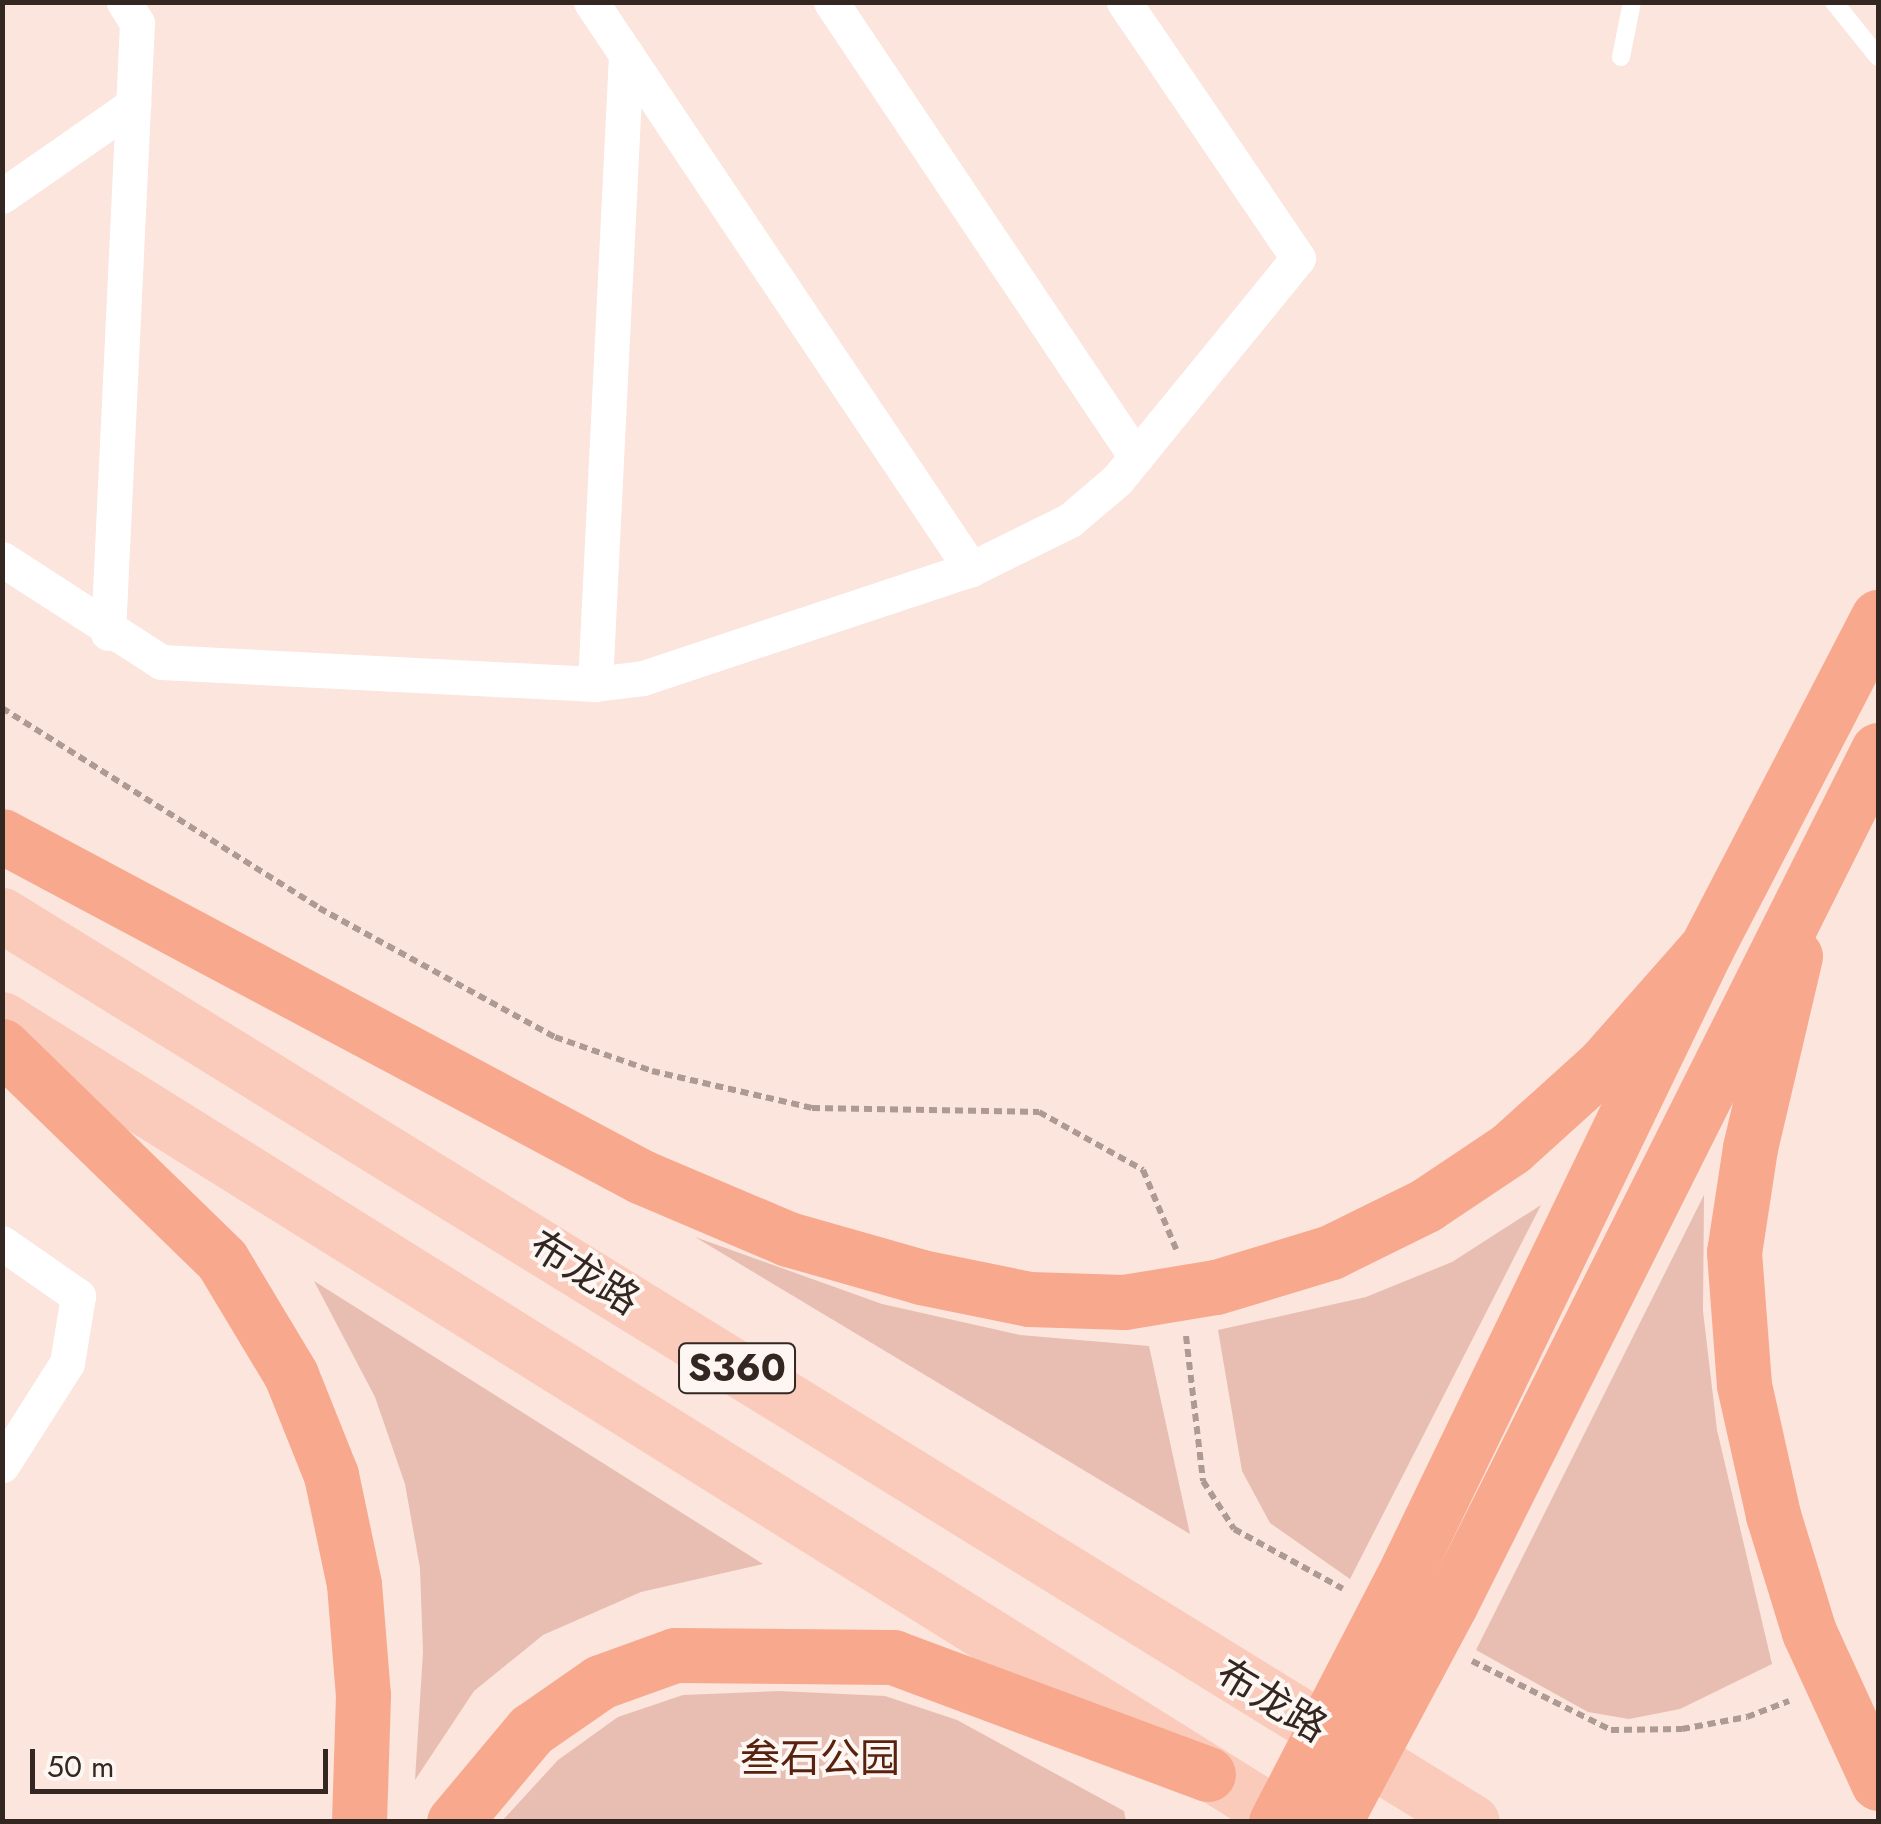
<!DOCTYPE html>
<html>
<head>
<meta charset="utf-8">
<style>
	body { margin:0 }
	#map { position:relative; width:1881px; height:1824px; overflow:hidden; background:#fbe5dd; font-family:Jost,"Noto Sans SC",sans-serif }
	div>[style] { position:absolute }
	.green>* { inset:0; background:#e7beb1 }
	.path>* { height:6px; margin-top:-3px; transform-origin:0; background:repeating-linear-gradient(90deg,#ad9a93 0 8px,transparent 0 13px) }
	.lane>* { height:18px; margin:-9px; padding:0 9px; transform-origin:9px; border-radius:9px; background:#fff }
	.street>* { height:35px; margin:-17.5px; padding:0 17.5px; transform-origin:17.5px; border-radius:17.5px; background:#fff }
	.primary>* { height:55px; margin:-27.5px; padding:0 27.5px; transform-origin:27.5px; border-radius:27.5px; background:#facbbb }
	.highway>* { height:55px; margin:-27.5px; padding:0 27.5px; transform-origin:27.5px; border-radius:27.5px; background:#f7a88d }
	span { translate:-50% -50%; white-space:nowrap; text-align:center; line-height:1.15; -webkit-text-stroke:8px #fdf6f3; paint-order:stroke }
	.shield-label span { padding:2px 8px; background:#fdf6f3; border:2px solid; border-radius:8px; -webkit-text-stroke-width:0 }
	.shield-label { font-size:38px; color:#342722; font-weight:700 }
	.street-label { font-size:40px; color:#342722 }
	.park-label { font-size:40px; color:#58220e }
	.frame { position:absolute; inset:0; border:5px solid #342722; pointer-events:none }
	.scale { position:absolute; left:30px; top:1749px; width:298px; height:45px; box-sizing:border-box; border:5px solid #342722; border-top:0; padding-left:12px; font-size:30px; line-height:35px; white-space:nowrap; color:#342722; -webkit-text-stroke:8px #fdf6f3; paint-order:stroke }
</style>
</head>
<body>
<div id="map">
	<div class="green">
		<div style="clip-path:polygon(1704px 1195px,1703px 1311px,1717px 1430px,1772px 1664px,1680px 1709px,1629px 1719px,1588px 1712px,1476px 1650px)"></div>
		<div style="clip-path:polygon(1541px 1205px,1350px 1579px,1270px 1523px,1242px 1471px,1218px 1330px,1366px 1297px,1452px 1262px)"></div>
		<div style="clip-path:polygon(695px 1237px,882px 1304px,1020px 1335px,1149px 1346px,1190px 1534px)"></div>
		<div style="clip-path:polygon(314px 1281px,763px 1564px,641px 1592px,543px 1635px,474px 1691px,415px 1780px,423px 1652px,420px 1568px,405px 1484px,375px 1397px)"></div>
		<div style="clip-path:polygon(779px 1691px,885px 1696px,957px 1720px,1124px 1811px,1126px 1821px,502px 1821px,558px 1760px,618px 1717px,683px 1695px)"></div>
	</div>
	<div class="path">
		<div style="left:2px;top:708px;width:375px;rotate:32.2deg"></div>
		<div style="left:319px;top:908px;width:269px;rotate:28.7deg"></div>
		<div style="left:555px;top:1037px;width:103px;rotate:19.3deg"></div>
		<div style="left:652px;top:1071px;width:164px;rotate:13deg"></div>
		<div style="left:812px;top:1108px;width:227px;rotate:1deg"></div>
		<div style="left:1039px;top:1112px;width:119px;rotate:29.1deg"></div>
		<div style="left:1143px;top:1170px;width:86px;rotate:67.3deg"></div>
		<div style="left:1186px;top:1336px;width:146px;rotate:83.3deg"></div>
		<div style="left:1203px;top:1481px;width:57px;rotate:57.1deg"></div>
		<div style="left:1234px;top:1529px;width:124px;rotate:28.8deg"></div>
		<div style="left:1472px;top:1661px;width:155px;rotate:26.4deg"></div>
		<div style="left:1611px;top:1730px;width:71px;rotate:-0.8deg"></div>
		<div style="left:1682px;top:1729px;width:66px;rotate:-10.5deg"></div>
		<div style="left:1747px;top:1717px;width:45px;rotate:-20.9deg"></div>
	</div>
	<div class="lane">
		<div style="left:1834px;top:2px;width:70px;rotate:51.3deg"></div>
		<div style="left:1621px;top:57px;width:56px;rotate:-78.7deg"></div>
	</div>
	<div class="street">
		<div style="left:591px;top:2px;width:683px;rotate:56.17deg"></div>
		<div style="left:831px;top:2px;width:548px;rotate:56.16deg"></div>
		<div style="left:2px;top:196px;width:160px;rotate:-34.8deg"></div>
		<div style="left:2px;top:559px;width:189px;rotate:32.9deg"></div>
		<div style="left:161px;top:662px;width:435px;rotate:2.9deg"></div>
		<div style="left:595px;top:684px;width:48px;rotate:-7.1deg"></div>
		<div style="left:643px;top:678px;width:346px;rotate:-18.4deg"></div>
		<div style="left:971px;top:569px;width:110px;rotate:-26.3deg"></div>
		<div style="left:1070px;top:520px;width:62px;rotate:-40.4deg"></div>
		<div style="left:1117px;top:480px;width:286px;rotate:-50.8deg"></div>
		<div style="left:1298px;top:258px;width:310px;rotate:-124.2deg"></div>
		<div style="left:108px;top:633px;width:611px;rotate:-87.28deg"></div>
		<div style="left:137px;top:23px;width:25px;rotate:-122deg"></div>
		<div style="left:595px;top:684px;width:631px;rotate:-87.18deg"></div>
		<div style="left:2px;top:1243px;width:93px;rotate:34.9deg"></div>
		<div style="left:78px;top:1296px;width:68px;rotate:99.3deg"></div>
		<div style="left:67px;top:1363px;width:121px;rotate:122.5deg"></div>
	</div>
	<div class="primary">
		<div style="left:2px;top:915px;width:1727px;rotate:31.67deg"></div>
		<div style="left:2px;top:1019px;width:1516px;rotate:31.98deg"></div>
	</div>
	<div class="highway">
		<div style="left:2px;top:836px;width:725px;rotate:28.05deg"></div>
		<div style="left:642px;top:1177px;width:159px;rotate:23deg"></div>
		<div style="left:788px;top:1239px;width:138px;rotate:15.9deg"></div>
		<div style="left:921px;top:1277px;width:110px;rotate:11.5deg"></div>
		<div style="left:1029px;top:1299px;width:95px;rotate:1.8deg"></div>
		<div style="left:1124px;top:1302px;width:93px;rotate:-9.3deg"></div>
		<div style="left:1216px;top:1287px;width:120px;rotate:-16.9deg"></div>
		<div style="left:1331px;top:1252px;width:106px;rotate:-26.3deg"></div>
		<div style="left:1426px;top:1205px;width:102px;rotate:-33.8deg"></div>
		<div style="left:1511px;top:1148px;width:124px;rotate:-42.1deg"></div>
		<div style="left:1603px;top:1065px;width:157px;rotate:-48.6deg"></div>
		<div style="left:1795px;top:956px;width:197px;rotate:103.2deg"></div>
		<div style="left:1750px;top:1148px;width:105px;rotate:98.7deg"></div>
		<div style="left:1734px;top:1252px;width:133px;rotate:85.7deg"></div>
		<div style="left:1744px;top:1385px;width:133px;rotate:77.4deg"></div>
		<div style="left:1773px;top:1515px;width:122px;rotate:72.9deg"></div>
		<div style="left:1809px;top:1632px;width:166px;rotate:65.4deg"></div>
		<div style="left:2px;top:1046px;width:307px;rotate:44.2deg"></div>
		<div style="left:222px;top:1260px;width:134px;rotate:59deg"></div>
		<div style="left:291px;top:1375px;width:108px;rotate:68.2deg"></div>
		<div style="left:331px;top:1475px;width:111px;rotate:78.1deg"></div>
		<div style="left:354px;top:1584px;width:111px;rotate:85.4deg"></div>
		<div style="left:363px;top:1695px;width:127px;rotate:91.8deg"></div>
		<div style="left:454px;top:1822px;width:120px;rotate:-50.1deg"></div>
		<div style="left:531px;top:1730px;width:84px;rotate:-34.8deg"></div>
		<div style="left:600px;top:1682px;width:80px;rotate:-19.8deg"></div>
		<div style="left:675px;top:1655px;width:218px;rotate:0.5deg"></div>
		<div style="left:893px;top:1657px;width:336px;rotate:20.4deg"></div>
		<div style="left:1276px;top:1822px;width:287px;rotate:-62.6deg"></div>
		<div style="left:1408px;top:1567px;width:688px;rotate:-64.25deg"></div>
		<div style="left:1707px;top:947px;width:372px;rotate:-62.6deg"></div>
		<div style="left:1334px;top:1822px;width:246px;rotate:-61.9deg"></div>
		<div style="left:1450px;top:1605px;width:956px;rotate:-63.41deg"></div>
	</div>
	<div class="shield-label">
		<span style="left:737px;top:1368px">S360</span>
	</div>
	<div class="street-label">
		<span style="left:585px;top:1272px;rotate:32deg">布龙路</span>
		<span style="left:1272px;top:1700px;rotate:31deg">布龙路</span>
	</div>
	<div class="park-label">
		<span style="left:820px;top:1758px">叁石公园</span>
	</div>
	<div class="frame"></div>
	<div class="scale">50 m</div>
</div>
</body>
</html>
